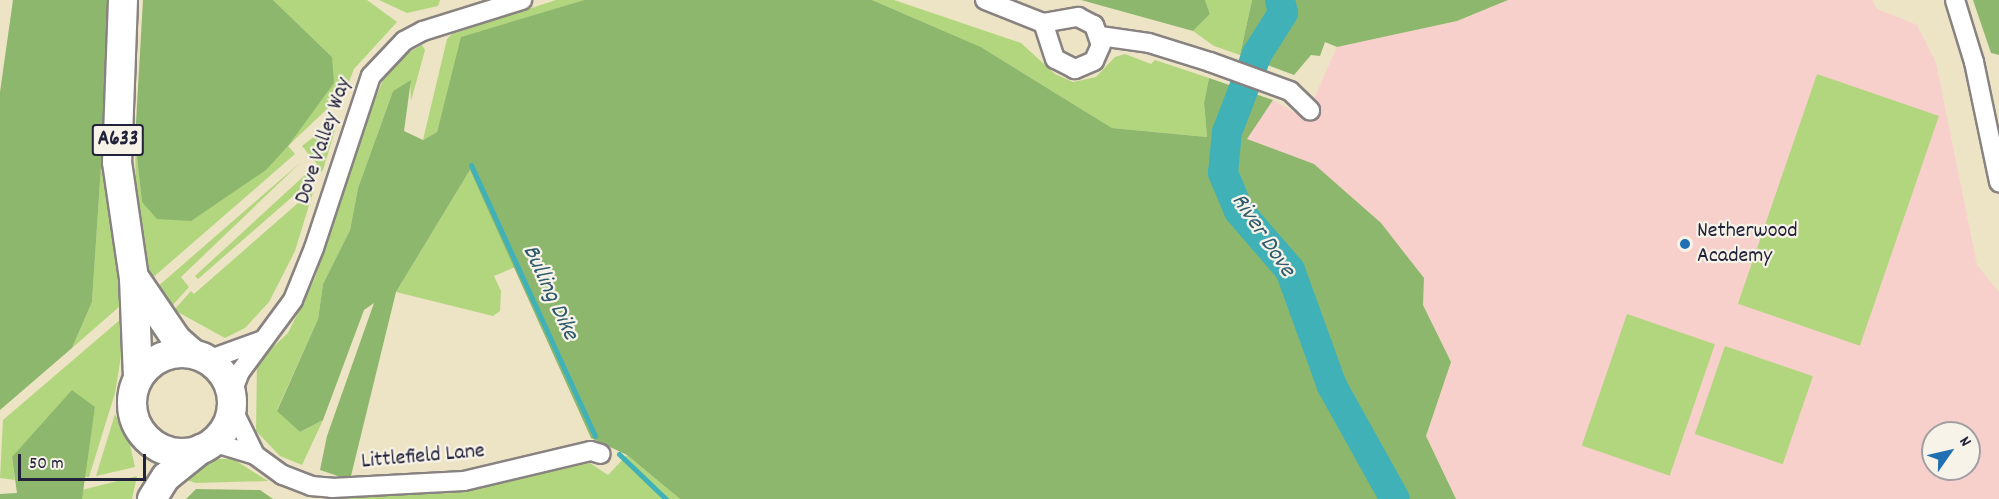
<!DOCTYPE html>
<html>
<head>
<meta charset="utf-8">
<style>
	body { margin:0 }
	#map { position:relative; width:1999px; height:499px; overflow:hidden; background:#ede3c5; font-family:Dekko,sans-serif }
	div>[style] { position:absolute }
	.built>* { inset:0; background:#f7d0cc }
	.green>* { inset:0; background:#b2d67e; transform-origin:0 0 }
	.forest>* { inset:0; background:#8db76d }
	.stream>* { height:5px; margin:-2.5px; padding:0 2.5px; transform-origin:2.5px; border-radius:2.5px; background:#41b1b8 }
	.river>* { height:30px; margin:-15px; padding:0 15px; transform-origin:15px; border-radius:15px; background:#41b1b8 }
	.roads { filter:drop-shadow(2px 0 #888280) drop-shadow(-2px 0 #888280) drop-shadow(0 2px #888280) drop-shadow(0 -2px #888280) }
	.minor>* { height:18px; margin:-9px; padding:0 9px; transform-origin:9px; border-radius:9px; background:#fff }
	.primary>* { height:28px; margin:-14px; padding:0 14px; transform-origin:14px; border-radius:14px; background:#fff }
	.primary>.ring { margin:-14px; padding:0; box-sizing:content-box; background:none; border:28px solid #fff; border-radius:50% }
	.dots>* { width:16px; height:16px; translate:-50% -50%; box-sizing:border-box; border:3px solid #f7f3e8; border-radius:50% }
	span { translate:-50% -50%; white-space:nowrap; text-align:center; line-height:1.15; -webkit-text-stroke:4.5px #f7f3e8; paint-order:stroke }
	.shield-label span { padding:2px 4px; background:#f7f3e8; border:2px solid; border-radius:4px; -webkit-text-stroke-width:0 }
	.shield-label { font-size:21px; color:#22223b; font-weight:700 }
	.street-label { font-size:22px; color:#22223b }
	.poi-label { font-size:22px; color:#22223b }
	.left { translate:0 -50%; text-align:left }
	.water-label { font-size:24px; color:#2e5b6d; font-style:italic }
	.north { position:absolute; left:1921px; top:421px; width:60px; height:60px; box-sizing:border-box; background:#f7f3e8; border:2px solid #a29fa3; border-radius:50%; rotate:56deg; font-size:16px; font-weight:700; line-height:24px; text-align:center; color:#22223b }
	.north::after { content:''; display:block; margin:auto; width:21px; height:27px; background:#1f6fb2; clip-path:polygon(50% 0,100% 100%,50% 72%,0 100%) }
	.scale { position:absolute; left:18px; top:454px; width:128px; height:27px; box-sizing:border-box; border:3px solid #22223b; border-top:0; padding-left:8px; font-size:18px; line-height:21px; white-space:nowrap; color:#22223b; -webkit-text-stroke:4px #f7f3e8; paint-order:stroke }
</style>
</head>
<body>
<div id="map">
	<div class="built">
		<div style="clip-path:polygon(evenodd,1508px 0,1872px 0,1877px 9px,1917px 25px,1936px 63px,1977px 265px,1999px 292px,1999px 499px,1456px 499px,1426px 436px,1451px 362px,1423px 305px,1424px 278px,1246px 139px,1273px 100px,1305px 119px,1337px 47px,1457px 21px,1508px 0,1933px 433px,1969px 433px,1969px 469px,1933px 469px,1933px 433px)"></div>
	</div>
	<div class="green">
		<div style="clip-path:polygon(273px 0,367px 0,397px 22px,354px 69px,345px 92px,288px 146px,295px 154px,150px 280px,136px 201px,135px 140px,142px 202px,332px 57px)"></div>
		<div style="clip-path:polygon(379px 0,440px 0,438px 6px,407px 13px)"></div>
		<div style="clip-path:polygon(556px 0,584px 0,462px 37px,437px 132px,423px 140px,447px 39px,452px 34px)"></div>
		<div style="clip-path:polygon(872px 0,894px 0,1021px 43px,1055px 74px,1073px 82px,1096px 77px,1115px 57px,1125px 54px,1151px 64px,1155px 60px,1209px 78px,1204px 103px,1207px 137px,1112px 128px,981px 47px)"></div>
		<div style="clip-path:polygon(1205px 0,1252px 0,1240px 55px,1214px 46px,1193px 31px,1210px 14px)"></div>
		<div style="clip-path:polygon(422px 45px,425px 50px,411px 101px,410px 81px,393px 91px,358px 188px,350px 230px,323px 284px,318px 319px,277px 410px,300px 432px,323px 420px,302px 465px,280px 456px,256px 431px,257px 362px,288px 333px,315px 278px,366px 119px,385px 76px,401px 57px)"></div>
		<div style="left:1817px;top:74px;width:129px;height:243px;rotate:19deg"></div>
		<div style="clip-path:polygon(339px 117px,323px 170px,198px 279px,195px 276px,317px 164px,302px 146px)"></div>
		<div style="clip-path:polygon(109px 157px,111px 227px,127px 300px,72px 348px,92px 302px,101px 167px)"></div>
		<div style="clip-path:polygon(301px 162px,181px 277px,189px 287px,170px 308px,156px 288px)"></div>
		<div style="clip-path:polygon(470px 170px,515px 267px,494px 276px,501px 291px,500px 311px,493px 316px,396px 292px)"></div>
		<div style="clip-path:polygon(314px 189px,295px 251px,269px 302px,245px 328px,225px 338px,174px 310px,191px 291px,194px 294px)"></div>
		<div style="clip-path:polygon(128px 313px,115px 393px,89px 477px,84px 477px,95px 407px,12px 457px,15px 480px,0 478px,3px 420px)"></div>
		<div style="left:1627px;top:314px;width:93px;height:139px;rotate:19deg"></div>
		<div style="left:1725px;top:346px;width:93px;height:93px;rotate:19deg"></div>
		<div style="clip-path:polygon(115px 414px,130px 445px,135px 467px,96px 476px)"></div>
		<div style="clip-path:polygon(627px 455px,680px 499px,335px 499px,335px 496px,456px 493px,590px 463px,608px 475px)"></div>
		<div style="clip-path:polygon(212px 459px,233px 459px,268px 481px,196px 483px,183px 479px)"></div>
		<div style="clip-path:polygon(137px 476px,132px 499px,82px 499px,82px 490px)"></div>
	</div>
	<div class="forest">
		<div style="clip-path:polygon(13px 0,114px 0,109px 157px,101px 167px,92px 302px,72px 348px,0 410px,0 92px)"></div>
		<div style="clip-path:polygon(143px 0,273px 0,332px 57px,334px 83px,288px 146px,266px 170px,191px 221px,157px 219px,142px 202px,135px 140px)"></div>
		<div style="clip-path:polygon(584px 0,872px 0,981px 47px,1112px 128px,1207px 137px,1204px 103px,1209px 78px,1273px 100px,1247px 139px,1314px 164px,1381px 223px,1424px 278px,1423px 305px,1451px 362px,1426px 436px,1456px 499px,680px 499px,627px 455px,591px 438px,470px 170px,396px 292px,350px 480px,320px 470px,327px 436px,374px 303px,364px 310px,323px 420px,300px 432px,277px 411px,318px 319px,323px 284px,350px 230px,358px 188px,393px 91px,411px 80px,404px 131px,423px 140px,437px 132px,461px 37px)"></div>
		<div style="clip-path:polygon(1081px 0,1205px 0,1210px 14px,1193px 31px)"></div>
		<div style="clip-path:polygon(1252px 0,1508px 0,1457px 21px,1337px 47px,1325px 42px,1320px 56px,1311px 55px,1294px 75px,1240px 55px)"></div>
		<div style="clip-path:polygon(1973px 0,1999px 0,1999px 55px,1991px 53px)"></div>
		<div style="clip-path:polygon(72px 390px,95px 407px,82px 499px,0 499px,0 494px,17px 493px,12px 457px)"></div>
		<div style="clip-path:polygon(196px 489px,260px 490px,273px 499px,186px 499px)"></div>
	</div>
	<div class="stream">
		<div style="left:471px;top:165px;width:298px;rotate:65.4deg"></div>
		<div style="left:619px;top:454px;width:65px;rotate:43.8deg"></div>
	</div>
	<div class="river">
		<div style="left:1280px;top:0;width:13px;rotate:77deg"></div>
		<div style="left:1283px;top:13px;width:49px;rotate:122.4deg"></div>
		<div style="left:1257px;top:54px;width:84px;rotate:111deg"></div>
		<div style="left:1227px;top:132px;width:41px;rotate:95.6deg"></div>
		<div style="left:1223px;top:173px;width:41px;rotate:67.2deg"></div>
		<div style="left:1239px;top:211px;width:78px;rotate:49.2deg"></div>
		<div style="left:1290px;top:270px;width:123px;rotate:70.1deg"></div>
		<div style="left:1332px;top:386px;width:129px;rotate:60.9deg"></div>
	</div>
	<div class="roads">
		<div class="minor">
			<div style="left:985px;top:0;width:62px;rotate:21.6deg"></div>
			<div style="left:1955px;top:0;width:65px;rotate:73deg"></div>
			<div style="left:1974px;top:62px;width:123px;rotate:78.2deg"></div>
			<div style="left:1078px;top:17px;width:18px;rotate:27deg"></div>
			<div style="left:1094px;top:25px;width:21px;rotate:71deg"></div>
			<div style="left:1101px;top:45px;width:17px;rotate:114deg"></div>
			<div style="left:1094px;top:61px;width:21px;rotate:157deg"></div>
			<div style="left:1075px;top:69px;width:22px;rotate:-153deg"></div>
			<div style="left:1055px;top:59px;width:38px;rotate:-108deg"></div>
			<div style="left:1043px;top:23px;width:36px;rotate:-10deg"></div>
			<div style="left:1100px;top:36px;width:49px;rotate:8.1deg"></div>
			<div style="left:1149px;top:43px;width:64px;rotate:17.3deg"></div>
			<div style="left:1210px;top:62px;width:85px;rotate:19.9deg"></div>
			<div style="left:1290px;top:91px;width:28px;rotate:44deg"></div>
			<div style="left:208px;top:360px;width:55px;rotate:-20.1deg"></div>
			<div style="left:231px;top:395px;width:25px;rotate:-69deg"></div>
			<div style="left:240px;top:372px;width:89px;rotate:-53.6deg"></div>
			<div style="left:293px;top:300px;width:56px;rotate:-68deg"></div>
			<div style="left:314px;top:248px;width:181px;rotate:-71.7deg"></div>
			<div style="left:371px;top:76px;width:48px;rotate:-46.7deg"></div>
			<div style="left:404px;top:41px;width:21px;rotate:-28deg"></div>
			<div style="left:423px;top:31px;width:104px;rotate:-17.4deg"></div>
			<div style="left:232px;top:408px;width:52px;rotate:63.9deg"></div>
			<div style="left:255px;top:455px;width:34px;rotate:36deg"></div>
			<div style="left:283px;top:475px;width:30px;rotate:21deg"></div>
			<div style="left:311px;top:486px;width:21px;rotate:5deg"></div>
			<div style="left:332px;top:488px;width:132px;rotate:-3deg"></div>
			<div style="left:464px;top:481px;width:130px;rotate:-13.3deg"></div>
			<div style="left:591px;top:451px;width:10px;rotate:17deg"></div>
			<div style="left:212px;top:442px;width:45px;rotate:16.8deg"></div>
		</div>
		<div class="primary">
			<div style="left:123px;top:0;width:162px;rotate:92.1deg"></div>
			<div style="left:117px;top:162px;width:117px;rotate:81.7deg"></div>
			<div style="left:134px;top:278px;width:100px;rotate:87.7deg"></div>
			<div style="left:136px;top:280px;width:73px;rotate:55.7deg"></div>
			<div style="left:177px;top:340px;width:21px;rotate:41deg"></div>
			<div class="ring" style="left:132px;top:353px;width:72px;height:72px"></div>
			<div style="left:152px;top:499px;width:26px;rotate:-58deg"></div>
			<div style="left:166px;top:477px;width:45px;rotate:-38.7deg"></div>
		</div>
	</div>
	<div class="dots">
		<div style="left:1685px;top:244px;background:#1f6fb2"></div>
	</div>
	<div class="shield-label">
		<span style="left:118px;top:140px">A633</span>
	</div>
	<div class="street-label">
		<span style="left:324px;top:141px;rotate:-71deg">Dove Valley Way</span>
		<span style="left:423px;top:457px;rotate:-5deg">Littlefield Lane</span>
	</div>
	<div class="poi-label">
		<span class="left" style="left:1697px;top:244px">Netherwood<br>Academy</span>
	</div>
	<div class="water-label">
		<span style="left:1262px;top:236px;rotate:56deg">River Dove</span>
		<span style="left:549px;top:293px;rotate:65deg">Bulling Dike</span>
	</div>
	<div class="north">N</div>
	<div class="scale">50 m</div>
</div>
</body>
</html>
